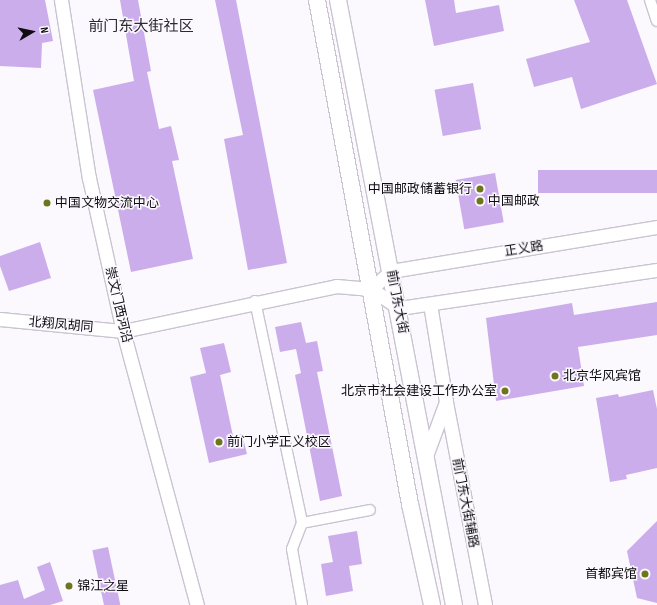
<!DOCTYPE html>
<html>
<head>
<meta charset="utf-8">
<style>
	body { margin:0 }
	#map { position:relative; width:657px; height:605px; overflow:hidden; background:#fbf8fe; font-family:"Sofia Sans Condensed","Noto Sans SC",sans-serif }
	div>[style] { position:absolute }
	.building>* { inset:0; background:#cbadec; transform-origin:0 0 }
	.roads { filter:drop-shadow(1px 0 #cac4d1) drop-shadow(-1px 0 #cac4d1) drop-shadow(0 1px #cac4d1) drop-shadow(0 -1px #cac4d1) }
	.minor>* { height:10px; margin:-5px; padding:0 5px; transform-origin:5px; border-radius:5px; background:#fff }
	.tertiary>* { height:13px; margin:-6.5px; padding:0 6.5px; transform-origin:6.5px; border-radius:6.5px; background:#fff }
	.primary>* { height:16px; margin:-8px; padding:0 8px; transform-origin:8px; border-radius:8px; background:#fff }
	.dots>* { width:11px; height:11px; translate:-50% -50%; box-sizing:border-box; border:2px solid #fbf8fe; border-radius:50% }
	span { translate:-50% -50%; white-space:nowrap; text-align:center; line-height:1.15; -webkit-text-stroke:3px #fbf8fe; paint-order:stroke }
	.poi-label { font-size:13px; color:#0e0c10 }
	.right { translate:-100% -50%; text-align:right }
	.left { translate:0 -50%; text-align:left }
	.street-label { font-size:13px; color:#0e0c10 }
	.quarter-label { font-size:15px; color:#2d2832 }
	.north { position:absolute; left:12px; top:12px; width:40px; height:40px; -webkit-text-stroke:3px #fbf8fe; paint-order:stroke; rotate:81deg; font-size:11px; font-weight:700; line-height:16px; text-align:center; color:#0e0c10 }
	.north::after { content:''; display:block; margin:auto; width:14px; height:18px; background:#0e0c10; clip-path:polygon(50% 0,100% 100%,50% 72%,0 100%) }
</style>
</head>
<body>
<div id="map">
	<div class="building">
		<div style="clip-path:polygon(0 0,45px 0,53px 41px,42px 43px,41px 68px,0 66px)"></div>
		<div style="clip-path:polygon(120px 0,138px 0,151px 71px,147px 72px,159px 129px,171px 126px,179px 160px,172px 161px,193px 259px,131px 272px,93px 90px,134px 81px)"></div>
		<div style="clip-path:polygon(215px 0,236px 0,287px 263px,248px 270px,224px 139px,243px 135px)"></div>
		<div style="clip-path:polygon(425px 0,454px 0,456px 13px,499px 5px,504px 31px,434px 46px)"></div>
		<div style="clip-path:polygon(574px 0,627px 0,657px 84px,581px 109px,572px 77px,534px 87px,526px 59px,590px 42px)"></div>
		<div style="left:473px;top:83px;width:47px;height:39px;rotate:80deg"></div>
		<div style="left:657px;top:170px;width:23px;height:119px;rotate:90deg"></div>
		<div style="left:495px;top:173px;width:50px;height:40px;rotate:80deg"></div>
		<div style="clip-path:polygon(40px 242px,51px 278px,9px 291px,0 266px,0 256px)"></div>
		<div style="clip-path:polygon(657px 302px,657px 335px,578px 347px,584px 386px,496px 401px,486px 318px,572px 303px,574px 315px)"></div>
		<div style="clip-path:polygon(301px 322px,306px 343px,317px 341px,323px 371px,317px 372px,342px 496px,320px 501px,295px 375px,301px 373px,296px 349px,280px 352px,275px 327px)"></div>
		<div style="clip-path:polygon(224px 343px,231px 372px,220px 375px,233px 436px,242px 434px,247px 454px,209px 463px,190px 377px,206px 373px,200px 348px)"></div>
		<div style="clip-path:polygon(653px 390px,657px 409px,657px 468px,626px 475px,627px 479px,610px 482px,596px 398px,618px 394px,619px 397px)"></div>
		<div style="clip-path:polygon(657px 521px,657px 603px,637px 598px,627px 551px)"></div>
		<div style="clip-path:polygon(357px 531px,362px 564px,349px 566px,353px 591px,326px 596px,321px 564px,333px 562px,328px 536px)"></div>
		<div style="left:108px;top:547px;width:59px;height:16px;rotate:78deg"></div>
		<div style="clip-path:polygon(50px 562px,63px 601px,50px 605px,0 605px,0 585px,18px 580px,24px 599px,45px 590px,37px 567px)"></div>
	</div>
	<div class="roads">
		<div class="minor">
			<div style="left:650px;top:0;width:22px;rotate:72deg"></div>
			<div style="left:255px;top:301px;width:227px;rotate:78deg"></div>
			<div style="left:302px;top:605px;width:57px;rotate:-100.1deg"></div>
			<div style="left:292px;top:549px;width:28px;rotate:-69deg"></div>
			<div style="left:302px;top:523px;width:69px;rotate:-10.8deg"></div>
		</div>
		<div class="tertiary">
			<div style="left:61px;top:0;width:180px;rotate:81.1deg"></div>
			<div style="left:89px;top:178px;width:157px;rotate:77.5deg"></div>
			<div style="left:123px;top:331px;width:284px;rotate:74.9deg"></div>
			<div style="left:371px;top:289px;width:27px;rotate:-42deg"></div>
			<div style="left:391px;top:271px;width:270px;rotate:-9.4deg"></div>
			<div style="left:430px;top:304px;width:99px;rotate:80.7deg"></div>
			<div style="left:446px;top:402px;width:207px;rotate:79.1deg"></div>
			<div style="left:0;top:319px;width:124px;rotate:5.6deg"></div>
			<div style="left:123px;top:331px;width:218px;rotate:-11.9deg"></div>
			<div style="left:336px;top:286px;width:35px;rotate:5deg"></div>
			<div style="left:371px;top:289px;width:34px;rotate:34deg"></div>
			<div style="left:399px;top:308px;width:261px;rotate:-8.4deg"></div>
			<div style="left:426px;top:456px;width:58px;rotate:-69.7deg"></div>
		</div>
		<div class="primary">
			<div style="left:317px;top:0;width:513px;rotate:79.55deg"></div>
			<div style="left:410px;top:504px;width:103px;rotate:77.7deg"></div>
			<div style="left:338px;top:0;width:616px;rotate:79.15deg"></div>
		</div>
	</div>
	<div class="dots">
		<div style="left:480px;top:189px;background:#6e751d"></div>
		<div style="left:480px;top:201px;background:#6e751d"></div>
		<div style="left:47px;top:203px;background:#6e751d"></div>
		<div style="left:555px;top:376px;background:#6e751d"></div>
		<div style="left:505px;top:391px;background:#6e751d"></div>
		<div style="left:219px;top:442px;background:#6e751d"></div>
		<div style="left:645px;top:574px;background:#6e751d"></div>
		<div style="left:69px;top:586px;background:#6e751d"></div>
	</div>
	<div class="poi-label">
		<span class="right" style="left:472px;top:189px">中国邮政储蓄银行</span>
		<span class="left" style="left:488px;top:201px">中国邮政</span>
		<span class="left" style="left:55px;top:203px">中国文物交流中心</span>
		<span class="left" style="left:563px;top:376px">北京华风宾馆</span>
		<span class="right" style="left:497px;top:391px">北京市社会建设工作办公室</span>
		<span class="left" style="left:227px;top:442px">前门小学正义校区</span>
		<span class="right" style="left:637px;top:574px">首都宾馆</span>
		<span class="left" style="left:77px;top:586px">锦江之星</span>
	</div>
	<div class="street-label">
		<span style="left:524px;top:249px;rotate:-9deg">正义路</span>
		<span style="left:397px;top:302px;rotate:79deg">前门东大街</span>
		<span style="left:118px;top:305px;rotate:77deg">崇文门西河沿</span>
		<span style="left:61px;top:325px;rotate:5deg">北翔凤胡同</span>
		<span style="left:465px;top:503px;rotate:79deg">前门东大街辅路</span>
	</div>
	<div class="quarter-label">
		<span style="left:141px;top:27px">前门东大街社区</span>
	</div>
	<div class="north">N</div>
</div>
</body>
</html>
